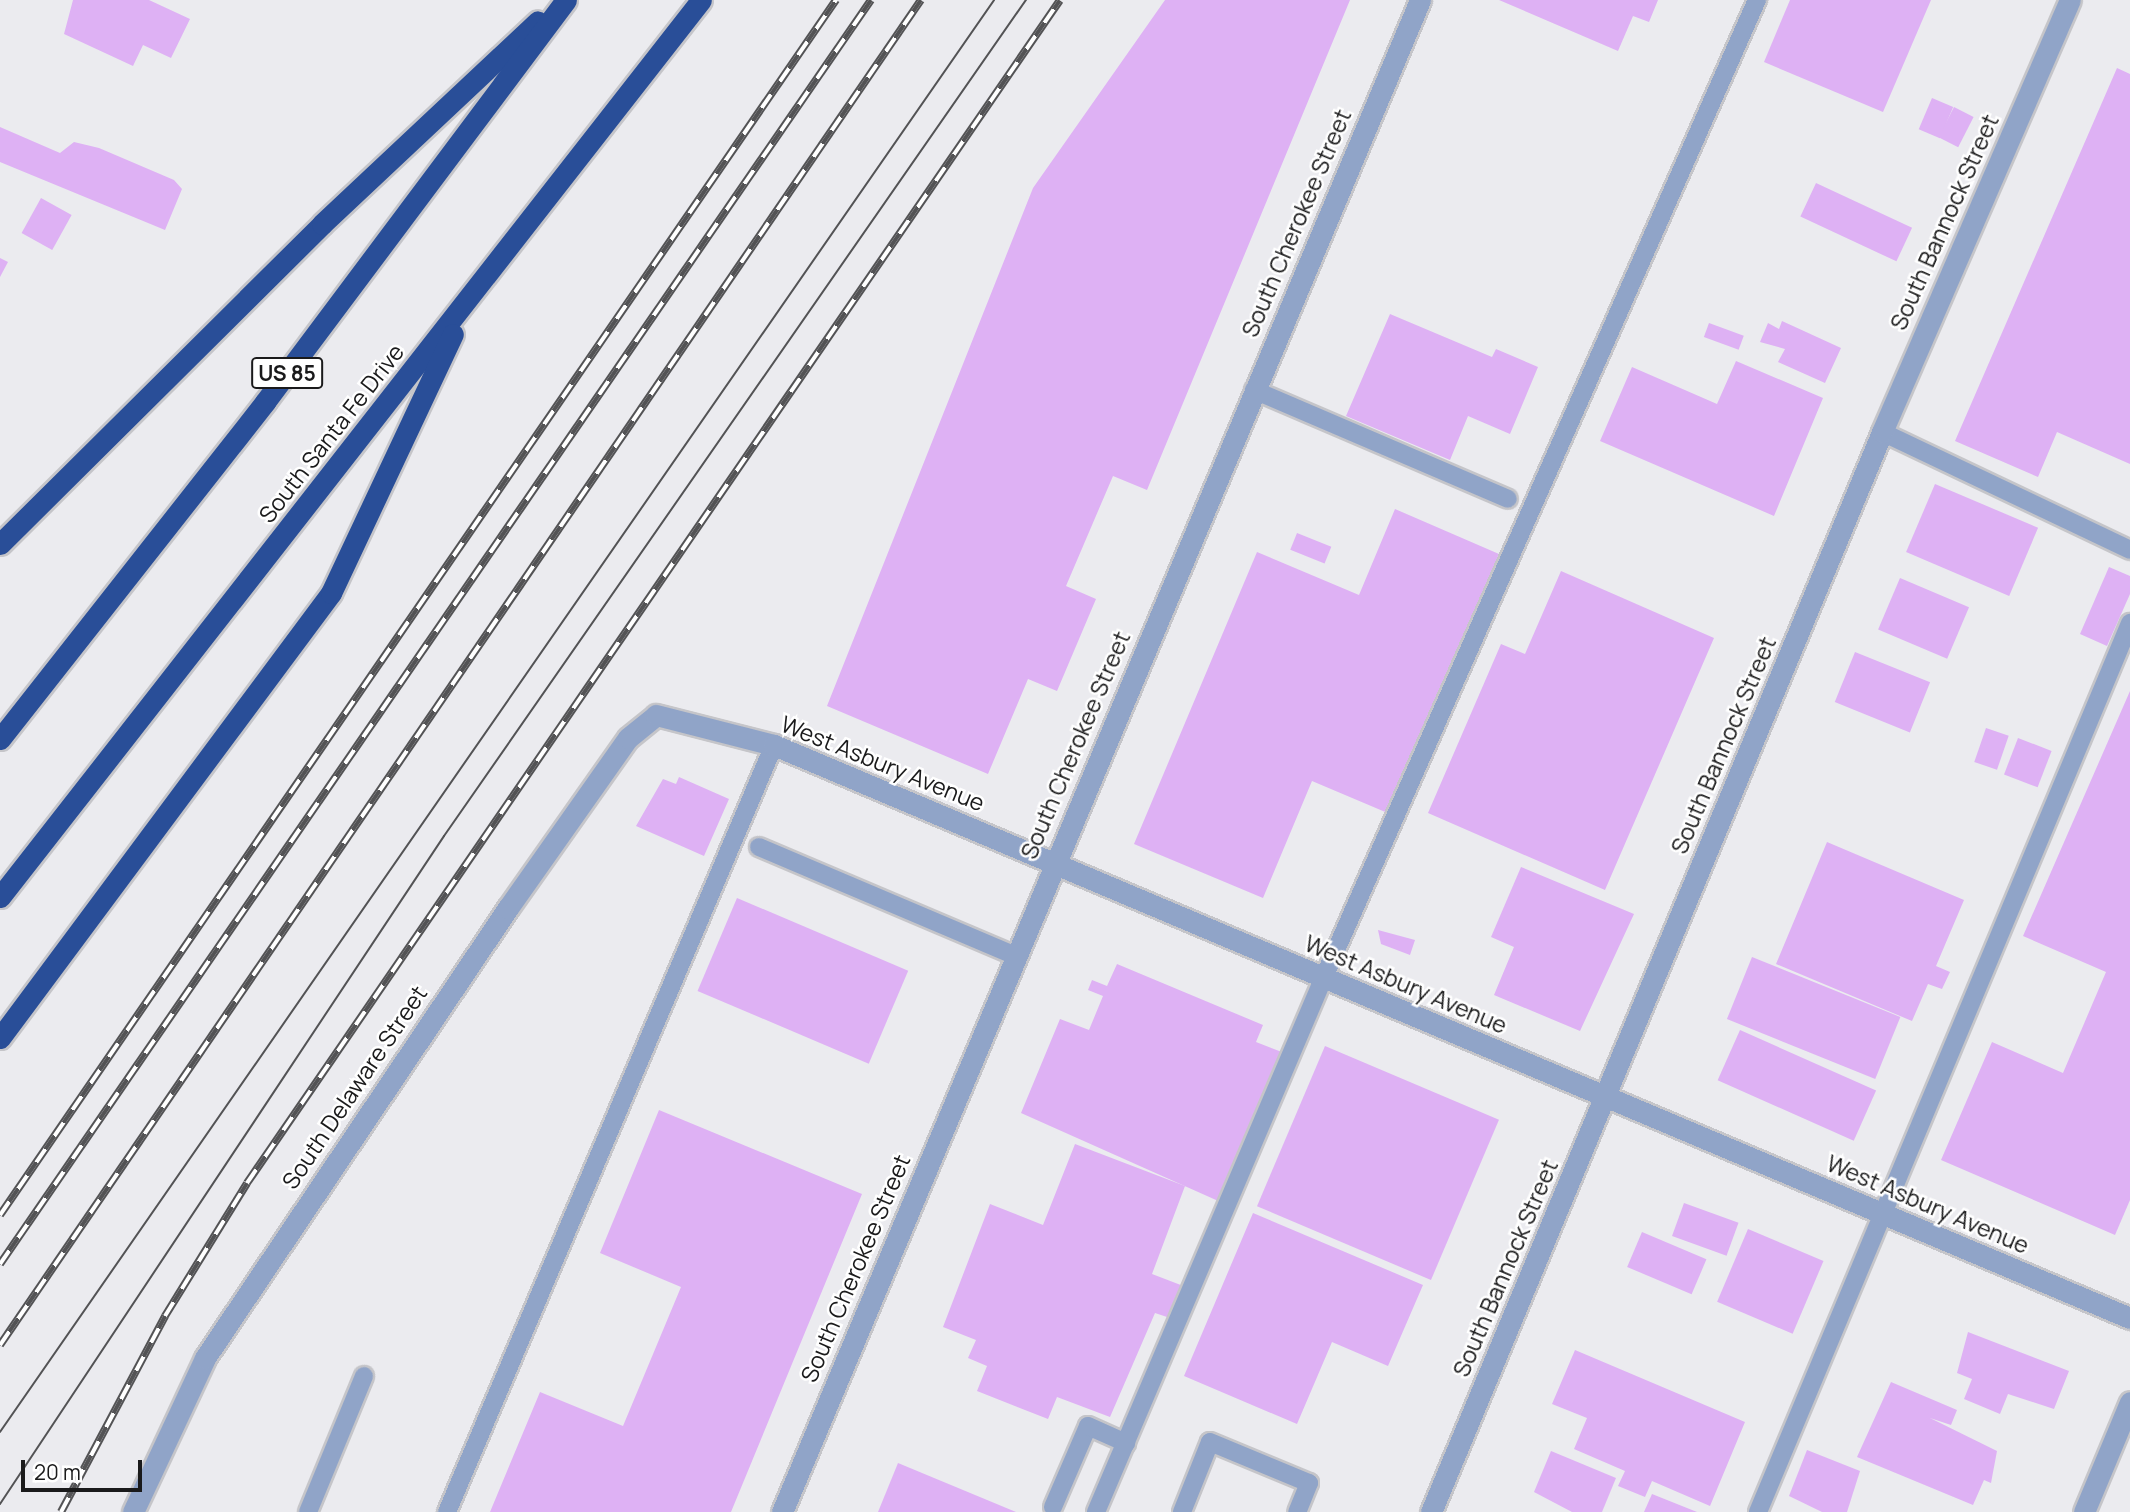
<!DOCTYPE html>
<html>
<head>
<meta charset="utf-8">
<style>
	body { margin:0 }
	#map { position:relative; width:2130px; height:1512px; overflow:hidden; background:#ebebef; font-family:Manrope,sans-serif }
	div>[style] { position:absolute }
	.building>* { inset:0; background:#deb1f4; transform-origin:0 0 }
	.roads { filter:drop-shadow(2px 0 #c5c5c9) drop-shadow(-2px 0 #c5c5c9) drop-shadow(0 2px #c5c5c9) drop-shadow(0 -2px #c5c5c9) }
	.lane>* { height:18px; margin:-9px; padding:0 9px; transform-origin:9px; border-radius:9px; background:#90a4c8 }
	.street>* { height:21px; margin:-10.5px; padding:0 10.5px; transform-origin:10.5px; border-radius:10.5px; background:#90a4c8 }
	.highway>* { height:21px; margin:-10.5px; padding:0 10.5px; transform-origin:10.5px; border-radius:10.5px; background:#294e98 }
	.tram>* { height:2px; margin:-1px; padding:0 1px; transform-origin:1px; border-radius:1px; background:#535355 }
	.rail>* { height:8px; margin-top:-4px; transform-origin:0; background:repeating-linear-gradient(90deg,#fff 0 16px,#535355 0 32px); box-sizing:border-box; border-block:2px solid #535355 }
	span { translate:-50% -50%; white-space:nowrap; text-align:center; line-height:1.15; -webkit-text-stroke:5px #fff; paint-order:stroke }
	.shield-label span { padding:2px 5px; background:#fff; border:2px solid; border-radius:5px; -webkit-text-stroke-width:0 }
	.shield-label { font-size:21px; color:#1a1a1b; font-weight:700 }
	.street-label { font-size:23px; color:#1a1a1b }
	.scale { position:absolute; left:21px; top:1460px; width:121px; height:32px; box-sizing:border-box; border:4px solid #1a1a1b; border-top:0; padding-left:9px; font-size:21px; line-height:24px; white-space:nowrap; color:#1a1a1b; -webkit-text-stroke:5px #fff; paint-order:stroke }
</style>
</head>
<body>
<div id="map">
	<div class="building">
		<div style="clip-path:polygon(73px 0,149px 0,190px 19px,171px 58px,143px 45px,133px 66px,64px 34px)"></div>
		<div style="clip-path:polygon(1165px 0,1350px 0,1147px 490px,1113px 476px,1066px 586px,1096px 599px,1057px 691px,1028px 679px,988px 774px,827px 706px,1033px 188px)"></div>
		<div style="clip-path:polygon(1499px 0,1658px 0,1649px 22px,1633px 16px,1618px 51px)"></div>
		<div style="clip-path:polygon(1790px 0,1931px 0,1883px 112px,1764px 62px)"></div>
		<div style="clip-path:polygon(2117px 68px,2130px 74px,2130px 464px,2057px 432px,2038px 477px,1955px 441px)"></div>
		<div style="left:1932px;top:98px;width:23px;height:34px;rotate:23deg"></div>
		<div style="left:1954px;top:107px;width:22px;height:34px;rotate:27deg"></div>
		<div style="clip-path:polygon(0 127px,60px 153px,74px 142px,99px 148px,174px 180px,182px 189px,165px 230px,0 162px)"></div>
		<div style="left:1816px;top:183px;width:106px;height:37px;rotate:25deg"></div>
		<div style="left:41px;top:198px;width:35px;height:40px;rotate:29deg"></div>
		<div style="clip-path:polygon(0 258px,8px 262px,0 277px)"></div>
		<div style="clip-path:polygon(1390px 314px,1492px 357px,1496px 349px,1538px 367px,1510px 434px,1468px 416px,1450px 460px,1346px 416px)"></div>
		<div style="clip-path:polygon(1782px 321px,1841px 348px,1825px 383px,1778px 362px,1785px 349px,1760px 342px,1768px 323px,1779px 329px)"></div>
		<div style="left:1709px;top:323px;width:37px;height:15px;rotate:20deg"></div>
		<div style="clip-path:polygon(1736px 361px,1823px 398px,1774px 516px,1600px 441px,1632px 367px,1717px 404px)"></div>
		<div style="left:1935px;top:484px;width:112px;height:74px;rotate:23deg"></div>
		<div style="clip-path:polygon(1395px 509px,1499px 554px,1390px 814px,1312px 781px,1263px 898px,1134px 844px,1257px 552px,1359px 595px)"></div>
		<div style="left:1297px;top:533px;width:37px;height:18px;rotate:22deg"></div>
		<div style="clip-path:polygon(2109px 567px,2130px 576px,2130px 594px,2107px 646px,2080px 634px)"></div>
		<div style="clip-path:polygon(1561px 571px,1714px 638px,1605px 890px,1428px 813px,1501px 644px,1525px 654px)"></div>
		<div style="left:1900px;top:578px;width:75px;height:56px;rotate:23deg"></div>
		<div style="left:1855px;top:652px;width:81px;height:54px;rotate:22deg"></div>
		<div style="clip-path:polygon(2130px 691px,2130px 1200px,2115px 1235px,1941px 1160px,1992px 1042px,2063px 1073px,2106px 972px,2023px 936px)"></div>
		<div style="left:1986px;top:728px;width:24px;height:36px;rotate:19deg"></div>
		<div style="left:2018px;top:738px;width:36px;height:39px;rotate:21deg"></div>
		<div style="clip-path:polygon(679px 777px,729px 799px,704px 856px,636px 826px,663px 779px,676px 784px)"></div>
		<div style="clip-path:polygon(1827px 842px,1964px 900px,1936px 966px,1950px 972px,1942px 989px,1928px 984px,1912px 1021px,1776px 964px)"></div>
		<div style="clip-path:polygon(1521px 867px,1634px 914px,1580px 1031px,1494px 995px,1514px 947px,1491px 937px)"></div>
		<div style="left:737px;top:898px;width:186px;height:101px;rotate:23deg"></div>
		<div style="clip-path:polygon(1378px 930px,1415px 940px,1410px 955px,1381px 944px)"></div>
		<div style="left:1752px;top:957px;width:160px;height:67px;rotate:22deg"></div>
		<div style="clip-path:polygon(1117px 964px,1263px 1025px,1256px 1042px,1287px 1054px,1225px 1204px,1021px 1113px,1060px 1019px,1089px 1030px,1103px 996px,1088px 990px,1092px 980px,1107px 986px)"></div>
		<div style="left:1740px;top:1030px;width:149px;height:55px;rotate:24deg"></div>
		<div style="left:1325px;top:1046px;width:189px;height:174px;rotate:23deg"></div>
		<div style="clip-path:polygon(659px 1110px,862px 1194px,731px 1512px,490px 1512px,540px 1392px,623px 1426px,681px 1287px,600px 1253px)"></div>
		<div style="clip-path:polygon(1075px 1144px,1185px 1186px,1152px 1274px,1186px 1287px,1173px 1319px,1155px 1313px,1110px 1417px,1057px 1397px,1048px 1419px,977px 1391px,987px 1366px,968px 1358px,976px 1340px,943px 1327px,990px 1204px,1043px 1225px)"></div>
		<div style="left:1684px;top:1203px;width:58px;height:35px;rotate:20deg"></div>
		<div style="clip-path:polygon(1253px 1213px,1423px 1285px,1388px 1366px,1332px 1342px,1297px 1424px,1184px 1376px)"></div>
		<div style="left:1748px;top:1229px;width:82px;height:79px;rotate:23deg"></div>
		<div style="left:1642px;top:1232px;width:70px;height:38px;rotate:23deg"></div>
		<div style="clip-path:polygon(1968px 1332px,2069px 1371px,2054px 1409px,2008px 1394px,2000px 1414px,1964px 1399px,1972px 1379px,1957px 1373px)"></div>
		<div style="clip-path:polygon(1575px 1350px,1745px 1422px,1710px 1506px,1652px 1481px,1645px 1497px,1618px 1486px,1625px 1471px,1574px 1449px,1587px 1418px,1552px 1404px)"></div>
		<div style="clip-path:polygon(1891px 1382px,1957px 1410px,1951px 1425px,1930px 1418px,1997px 1451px,1991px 1483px,1984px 1480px,1973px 1505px,1857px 1457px)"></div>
		<div style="clip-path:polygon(1807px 1450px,1860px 1471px,1847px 1512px,1822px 1512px,1789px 1496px)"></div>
		<div style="clip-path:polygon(1551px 1451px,1616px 1478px,1602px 1512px,1572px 1512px,1534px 1492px)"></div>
		<div style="clip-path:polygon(898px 1463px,1016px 1512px,878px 1512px)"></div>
		<div style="clip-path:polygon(1652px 1494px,1697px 1512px,1644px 1512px)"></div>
	</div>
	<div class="roads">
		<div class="lane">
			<div style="left:1254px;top:390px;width:276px;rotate:23.2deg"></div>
			<div style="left:1882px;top:432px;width:275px;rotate:25.4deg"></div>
			<div style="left:759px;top:847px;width:277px;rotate:23deg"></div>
			<div style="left:1053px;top:1507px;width:88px;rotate:-66.6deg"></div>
			<div style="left:1088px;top:1426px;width:42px;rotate:24.1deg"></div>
			<div style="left:308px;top:1512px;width:147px;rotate:-67.6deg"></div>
			<div style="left:447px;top:1512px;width:834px;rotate:-66.91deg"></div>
			<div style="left:1096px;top:1512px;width:582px;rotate:-66.92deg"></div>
			<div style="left:1324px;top:977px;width:1069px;rotate:-66.1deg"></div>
			<div style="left:1182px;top:1512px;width:75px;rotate:-68.2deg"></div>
			<div style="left:1210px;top:1442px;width:107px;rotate:22.5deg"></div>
			<div style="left:1309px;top:1483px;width:31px;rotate:112deg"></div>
			<div style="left:1758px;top:1512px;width:964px;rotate:-67.29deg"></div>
		</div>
		<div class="street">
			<div style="left:133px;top:1512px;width:170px;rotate:-64.9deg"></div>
			<div style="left:205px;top:1358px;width:543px;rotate:-56.05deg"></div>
			<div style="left:508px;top:908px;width:208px;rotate:-54.8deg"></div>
			<div style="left:628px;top:738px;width:36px;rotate:-39deg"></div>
			<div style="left:656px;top:715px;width:122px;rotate:14.3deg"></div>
			<div style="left:774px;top:745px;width:1472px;rotate:22.91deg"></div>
			<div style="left:782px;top:1512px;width:1641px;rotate:-67.12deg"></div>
			<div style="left:1431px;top:1512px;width:1170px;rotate:-67.33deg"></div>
			<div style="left:1882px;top:432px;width:471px;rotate:-66.5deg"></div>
			<div style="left:2084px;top:1512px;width:119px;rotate:-67.3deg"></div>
		</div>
		<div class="highway">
			<div style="left:0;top:544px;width:454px;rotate:-44.8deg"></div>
			<div style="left:322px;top:224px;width:296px;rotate:-43.2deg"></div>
			<div style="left:0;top:739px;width:429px;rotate:-51.8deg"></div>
			<div style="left:265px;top:402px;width:502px;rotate:-53.18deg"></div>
			<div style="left:0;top:897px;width:1138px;rotate:-51.99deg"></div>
			<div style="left:0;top:1038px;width:555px;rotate:-53.36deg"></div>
			<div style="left:331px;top:593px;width:286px;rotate:-64.8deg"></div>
		</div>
	</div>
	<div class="tram">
		<div style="left:0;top:1432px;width:1743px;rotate:-55.23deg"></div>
		<div style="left:0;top:1504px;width:802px;rotate:-56.39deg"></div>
		<div style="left:444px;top:836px;width:1019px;rotate:-55.16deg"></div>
	</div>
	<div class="rail">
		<div style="left:0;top:1215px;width:1475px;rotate:-55.47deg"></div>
		<div style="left:0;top:1264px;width:1535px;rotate:-55.43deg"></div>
		<div style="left:0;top:1345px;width:1630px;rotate:-55.6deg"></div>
		<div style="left:61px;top:1512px;width:222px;rotate:-62deg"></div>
		<div style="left:165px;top:1316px;width:156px;rotate:-58.3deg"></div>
		<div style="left:247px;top:1183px;width:1435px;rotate:-55.5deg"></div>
	</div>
	<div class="shield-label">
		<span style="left:287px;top:373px">US 85</span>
	</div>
	<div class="street-label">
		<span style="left:1944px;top:222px;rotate:-66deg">South Bannock Street</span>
		<span style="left:1296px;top:223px;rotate:-67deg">South Cherokee Street</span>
		<span style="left:331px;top:433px;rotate:-52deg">South Santa Fe Drive</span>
		<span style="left:1075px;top:745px;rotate:-67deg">South Cherokee Street</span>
		<span style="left:1723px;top:745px;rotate:-67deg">South Bannock Street</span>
		<span style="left:883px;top:763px;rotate:22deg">West Asbury Avenue</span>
		<span style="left:1406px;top:984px;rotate:23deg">West Asbury Avenue</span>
		<span style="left:354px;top:1087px;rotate:-56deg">South Delaware Street</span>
		<span style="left:1928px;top:1204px;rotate:23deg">West Asbury Avenue</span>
		<span style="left:855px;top:1268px;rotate:-67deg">South Cherokee Street</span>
		<span style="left:1505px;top:1268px;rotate:-67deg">South Bannock Street</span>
	</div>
	<div class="scale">20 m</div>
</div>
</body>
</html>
